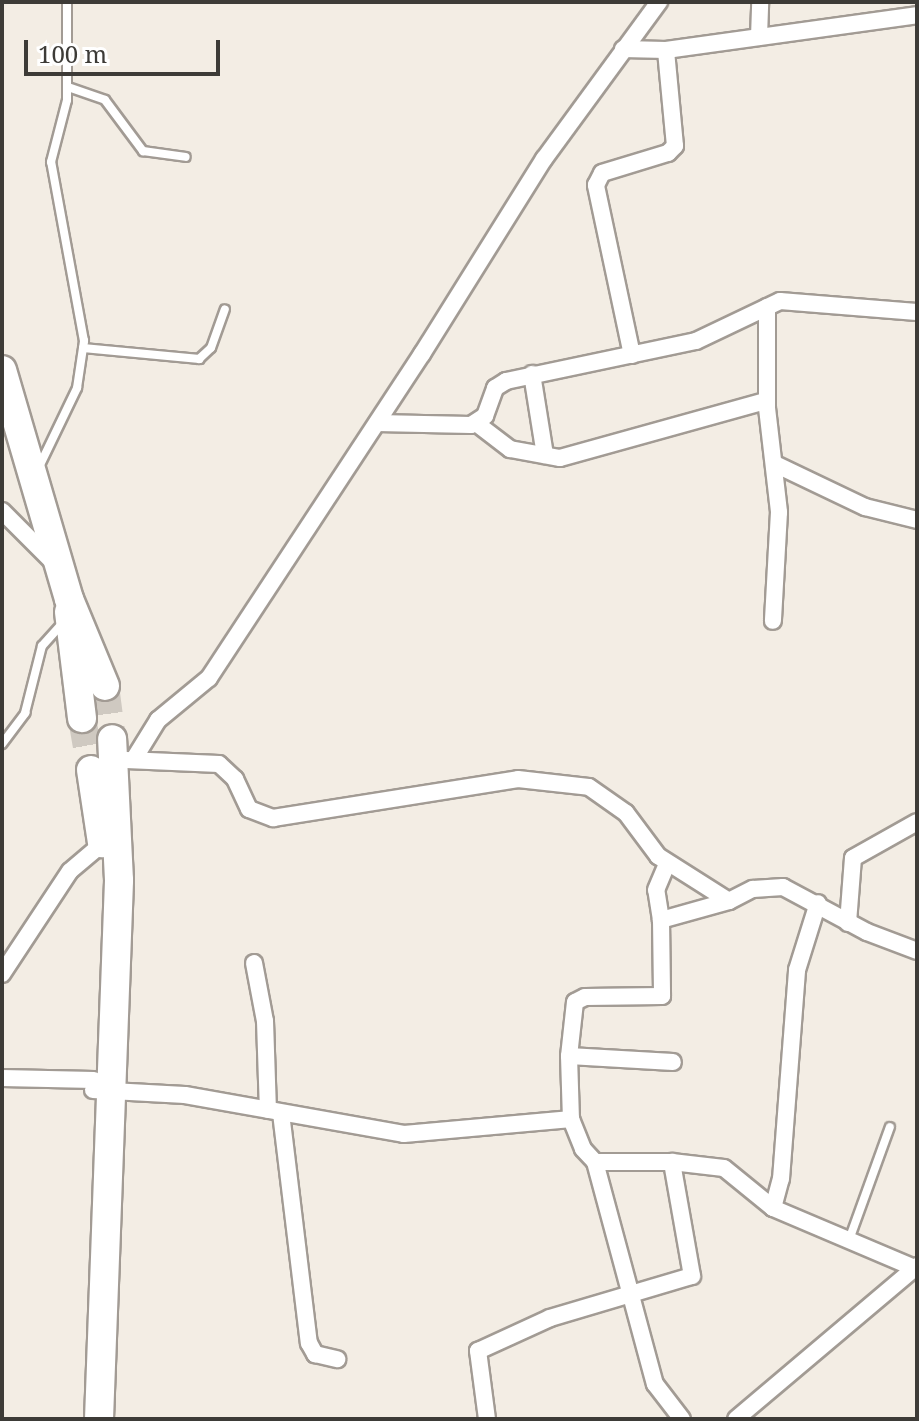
<!DOCTYPE html>
<html>
<head>
<meta charset="utf-8">
<style>
	body { margin:0 }
	#map { position:relative; width:919px; height:1421px; overflow:hidden; background:#f3ede4; font-family:"Noto Serif",serif }
	div>[style] { position:absolute }
	.highway-tunnel>* { height:28px; margin-top:-14px; transform-origin:0; background:repeating-linear-gradient(90deg,#cfc9c1 0 28px,transparent 0 42px) }
	.roads { filter:drop-shadow(2px 0 #a29b94) drop-shadow(-2px 0 #a29b94) drop-shadow(0 2px #a29b94) drop-shadow(0 -2px #a29b94) }
	.lane>* { height:8px; margin:-4px; padding:0 4px; transform-origin:4px; border-radius:4px; background:#fff }
	.street>* { height:16px; margin:-8px; padding:0 8px; transform-origin:8px; border-radius:8px; background:#fff }
	.highway>* { height:28px; margin:-14px; padding:0 14px; transform-origin:14px; border-radius:14px; background:#fff }
	span { translate:-50% -50%; white-space:nowrap; text-align:center; line-height:1.15; -webkit-text-stroke:6px #fff; paint-order:stroke }
	.frame { position:absolute; inset:0; border:4px solid #3d3b37; pointer-events:none }
	.scale { position:absolute; left:24px; top:40px; width:196px; height:36px; box-sizing:border-box; border:4px solid #3d3b37; border-top:0; padding-left:10px; font-size:24px; line-height:28px; white-space:nowrap; color:#3d3b37; -webkit-text-stroke:6px #fff; paint-order:stroke }
</style>
</head>
<body>
<div id="map">
	<div class="highway-tunnel">
		<div style="left:105px;top:686px;width:53px;rotate:82.5deg"></div>
		<div style="left:82px;top:718px;width:53px;rotate:80.2deg"></div>
	</div>
	<div class="roads">
		<div class="lane">
			<div style="left:68px;top:87px;width:39px;rotate:19deg"></div>
			<div style="left:105px;top:100px;width:64px;rotate:53.3deg"></div>
			<div style="left:143px;top:151px;width:43px;rotate:7.9deg"></div>
			<div style="left:83px;top:348px;width:117px;rotate:5.4deg"></div>
			<div style="left:199px;top:359px;width:16px;rotate:-43deg"></div>
			<div style="left:211px;top:348px;width:41px;rotate:-70.3deg"></div>
			<div style="left:39px;top:467px;width:88px;rotate:-64.3deg"></div>
			<div style="left:77px;top:388px;width:48px;rotate:-81.5deg"></div>
			<div style="left:84px;top:341px;width:182px;rotate:-100.4deg"></div>
			<div style="left:51px;top:162px;width:64px;rotate:-75.5deg"></div>
			<div style="left:67px;top:100px;width:98px;rotate:-90deg"></div>
			<div style="left:2px;top:744px;width:39px;rotate:-53deg"></div>
			<div style="left:25px;top:713px;width:69px;rotate:-75.8deg"></div>
			<div style="left:42px;top:646px;width:31px;rotate:-48deg"></div>
			<div style="left:849px;top:1240px;width:120px;rotate:-70.1deg"></div>
		</div>
		<div class="street">
			<div style="left:759px;top:37px;width:35px;rotate:-88deg"></div>
			<div style="left:623px;top:49px;width:43px;rotate:1.3deg"></div>
			<div style="left:666px;top:50px;width:253px;rotate:-7.9deg"></div>
			<div style="left:767px;top:307px;width:101px;rotate:90deg"></div>
			<div style="left:767px;top:408px;width:105px;rotate:83.4deg"></div>
			<div style="left:779px;top:512px;width:109px;rotate:93.2deg"></div>
			<div style="left:632px;top:355px;width:174px;rotate:-102deg"></div>
			<div style="left:596px;top:185px;width:13px;rotate:-63deg"></div>
			<div style="left:602px;top:173px;width:69px;rotate:-16.9deg"></div>
			<div style="left:668px;top:153px;width:10px;rotate:-45deg"></div>
			<div style="left:675px;top:146px;width:96px;rotate:-95.4deg"></div>
			<div style="left:532px;top:374px;width:82px;rotate:80.9deg"></div>
			<div style="left:377px;top:423px;width:94px;rotate:1.2deg"></div>
			<div style="left:471px;top:425px;width:17px;rotate:-33deg"></div>
			<div style="left:485px;top:416px;width:30px;rotate:-70deg"></div>
			<div style="left:495px;top:388px;width:13px;rotate:-32deg"></div>
			<div style="left:506px;top:381px;width:194px;rotate:-11.9deg"></div>
			<div style="left:696px;top:341px;width:93px;rotate:-25.5deg"></div>
			<div style="left:780px;top:301px;width:137px;rotate:4.6deg"></div>
			<div style="left:476px;top:423px;width:43px;rotate:37.4deg"></div>
			<div style="left:510px;top:449px;width:51px;rotate:10.2deg"></div>
			<div style="left:560px;top:458px;width:214px;rotate:-15.5deg"></div>
			<div style="left:777px;top:465px;width:98px;rotate:25.5deg"></div>
			<div style="left:865px;top:507px;width:54px;rotate:14deg"></div>
			<div style="left:2px;top:511px;width:75px;rotate:45deg"></div>
			<div style="left:134px;top:759px;width:46px;rotate:-58.4deg"></div>
			<div style="left:158px;top:720px;width:66px;rotate:-39.5deg"></div>
			<div style="left:209px;top:678px;width:388px;rotate:-56.7deg"></div>
			<div style="left:422px;top:354px;width:230px;rotate:-58deg"></div>
			<div style="left:544px;top:159px;width:195px;rotate:-53.8deg"></div>
			<div style="left:126px;top:760px;width:93px;rotate:2.5deg"></div>
			<div style="left:219px;top:764px;width:22px;rotate:43deg"></div>
			<div style="left:235px;top:779px;width:33px;rotate:65deg"></div>
			<div style="left:249px;top:809px;width:26px;rotate:21deg"></div>
			<div style="left:273px;top:818px;width:248px;rotate:-9deg"></div>
			<div style="left:518px;top:779px;width:71px;rotate:6.4deg"></div>
			<div style="left:589px;top:787px;width:45px;rotate:35.1deg"></div>
			<div style="left:626px;top:813px;width:54px;rotate:53.3deg"></div>
			<div style="left:658px;top:856px;width:84px;rotate:32.4deg"></div>
			<div style="left:729px;top:901px;width:27px;rotate:-27deg"></div>
			<div style="left:753px;top:889px;width:30px;rotate:-4deg"></div>
			<div style="left:783px;top:887px;width:95px;rotate:28.2deg"></div>
			<div style="left:867px;top:932px;width:53px;rotate:20.8deg"></div>
			<div style="left:729px;top:901px;width:71px;rotate:164.4deg"></div>
			<div style="left:661px;top:920px;width:76px;rotate:89.2deg"></div>
			<div style="left:662px;top:996px;width:77px;rotate:179.3deg"></div>
			<div style="left:585px;top:997px;width:11px;rotate:153deg"></div>
			<div style="left:575px;top:1002px;width:54px;rotate:96.3deg"></div>
			<div style="left:569px;top:1056px;width:63px;rotate:88.2deg"></div>
			<div style="left:571px;top:1119px;width:32px;rotate:68deg"></div>
			<div style="left:583px;top:1149px;width:18px;rotate:47deg"></div>
			<div style="left:595px;top:1162px;width:77px"></div>
			<div style="left:672px;top:1162px;width:52px;rotate:6.6deg"></div>
			<div style="left:724px;top:1168px;width:63px;rotate:39.2deg"></div>
			<div style="left:773px;top:1208px;width:156px;rotate:23deg"></div>
			<div style="left:661px;top:920px;width:30px;rotate:-99deg"></div>
			<div style="left:656px;top:890px;width:28px;rotate:-67deg"></div>
			<div style="left:848px;top:923px;width:65px;rotate:-85.6deg"></div>
			<div style="left:853px;top:858px;width:73px;rotate:-29.4deg"></div>
			<div style="left:254px;top:963px;width:59px;rotate:79.3deg"></div>
			<div style="left:265px;top:1021px;width:89px;rotate:88.1deg"></div>
			<div style="left:2px;top:974px;width:123px;rotate:-56.6deg"></div>
			<div style="left:70px;top:871px;width:42px;rotate:-40.2deg"></div>
			<div style="left:569px;top:1056px;width:104px;rotate:3.3deg"></div>
			<div style="left:2px;top:1078px;width:92px;rotate:1.2deg"></div>
			<div style="left:93px;top:1090px;width:92px;rotate:3.1deg"></div>
			<div style="left:185px;top:1095px;width:222px;rotate:10.1deg"></div>
			<div style="left:404px;top:1134px;width:168px;rotate:-5.1deg"></div>
			<div style="left:281px;top:1113px;width:232px;rotate:83.1deg"></div>
			<div style="left:309px;top:1343px;width:13px;rotate:61deg"></div>
			<div style="left:315px;top:1354px;width:23px;rotate:13deg"></div>
			<div style="left:595px;top:1162px;width:230px;rotate:74.9deg"></div>
			<div style="left:655px;top:1384px;width:44px;rotate:52.4deg"></div>
			<div style="left:773px;top:1208px;width:30px;rotate:-75deg"></div>
			<div style="left:781px;top:1179px;width:210px;rotate:-85.6deg"></div>
			<div style="left:797px;top:970px;width:70px;rotate:-72.6deg"></div>
			<div style="left:487px;top:1419px;width:69px;rotate:-97.5deg"></div>
			<div style="left:478px;top:1351px;width:79px;rotate:-24.6deg"></div>
			<div style="left:550px;top:1318px;width:148px;rotate:-16.5deg"></div>
			<div style="left:692px;top:1276px;width:116px;rotate:-100deg"></div>
			<div style="left:736px;top:1419px;width:237px;rotate:-40.2deg"></div>
		</div>
		<div class="highway">
			<div style="left:2px;top:370px;width:239px;rotate:73.7deg"></div>
			<div style="left:69px;top:599px;width:94px;rotate:67.5deg"></div>
			<div style="left:69px;top:612px;width:107px;rotate:83deg"></div>
			<div style="left:91px;top:770px;width:74px;rotate:81.4deg"></div>
			<div style="left:99px;top:1419px;width:539px;rotate:-87.87deg"></div>
			<div style="left:119px;top:880px;width:141px;rotate:-92.8deg"></div>
		</div>
	</div>
	<div class="frame"></div>
	<div class="scale">100 m</div>
</div>
</body>
</html>
